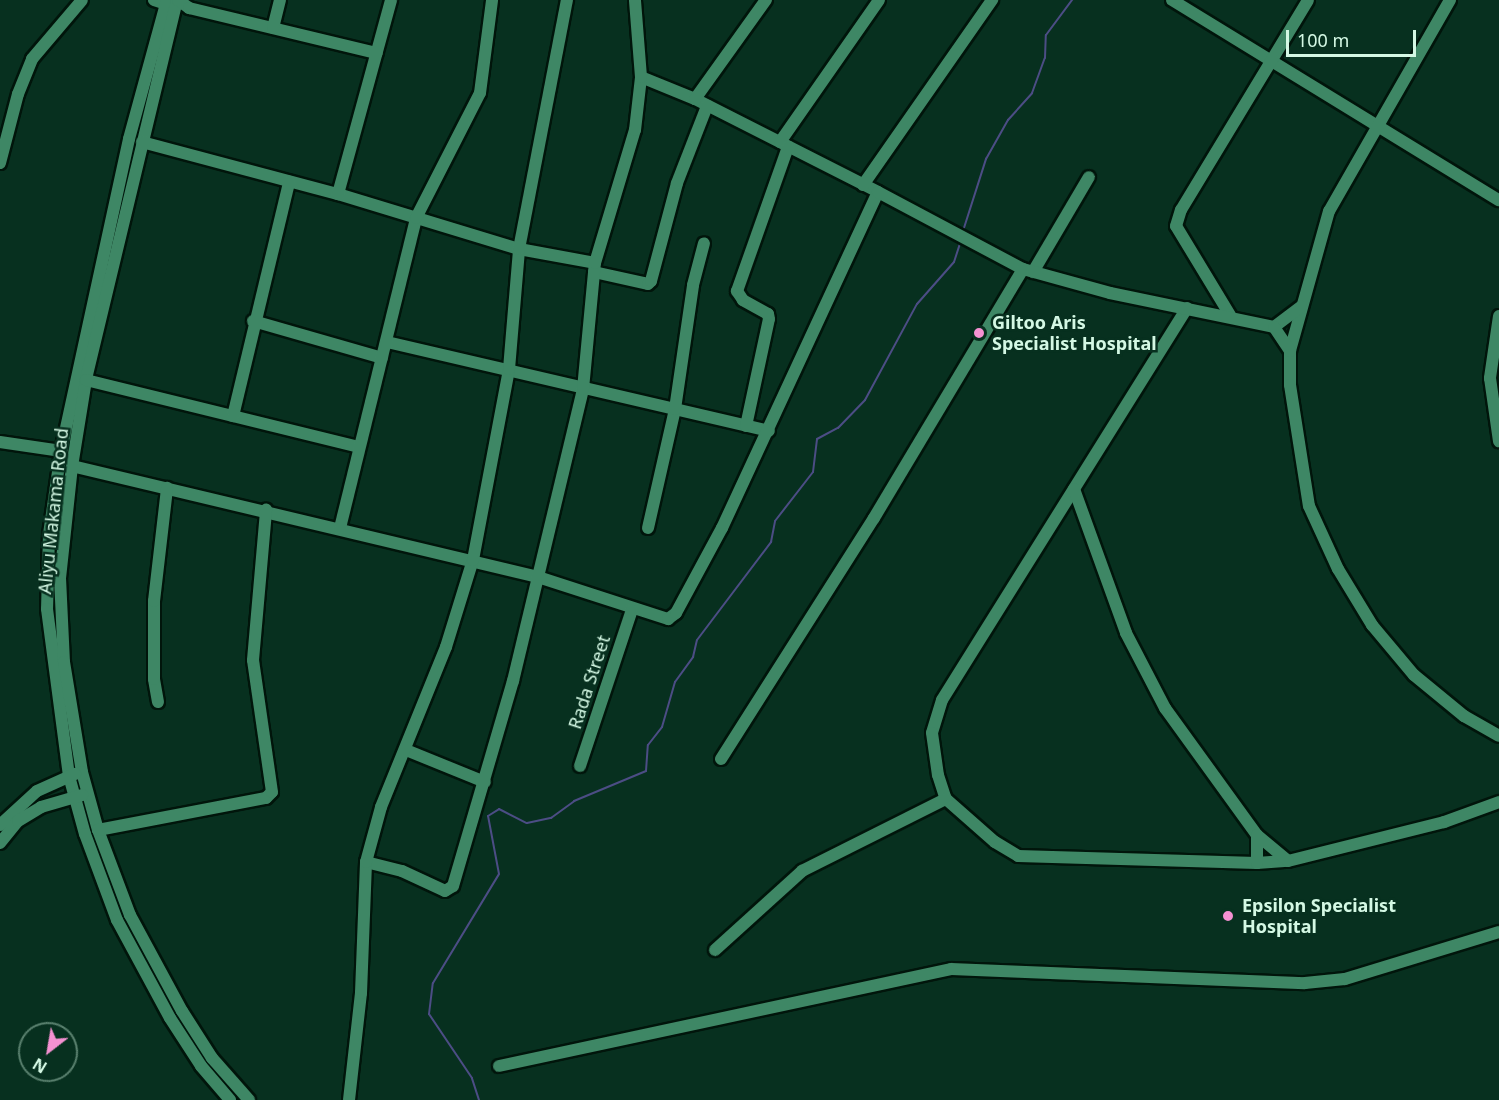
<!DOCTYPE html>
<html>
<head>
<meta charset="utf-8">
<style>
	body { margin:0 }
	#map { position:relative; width:1499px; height:1100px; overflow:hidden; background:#07301f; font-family:"Noto Sans",sans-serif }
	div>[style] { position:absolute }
	.stream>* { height:2px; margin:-1px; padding:0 1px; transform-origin:1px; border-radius:1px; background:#4c4d85 }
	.roads { filter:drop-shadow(2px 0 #01150b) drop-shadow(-2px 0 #01150b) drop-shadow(0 2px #01150b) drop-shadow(0 -2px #01150b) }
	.minor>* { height:12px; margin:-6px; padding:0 6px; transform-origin:6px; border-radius:6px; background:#3e8765 }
	.dots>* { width:16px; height:16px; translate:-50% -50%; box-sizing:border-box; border:3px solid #07301f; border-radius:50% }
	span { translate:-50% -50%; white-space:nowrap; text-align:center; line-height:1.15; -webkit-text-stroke:5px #07301f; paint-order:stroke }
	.poi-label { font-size:18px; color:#d4f8e4; font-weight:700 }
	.left { translate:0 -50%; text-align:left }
	.street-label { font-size:18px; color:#d4f8e4 }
	.north { position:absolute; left:18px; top:1022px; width:60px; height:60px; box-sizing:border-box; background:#07301f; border:2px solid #59806e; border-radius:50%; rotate:211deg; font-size:16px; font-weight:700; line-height:24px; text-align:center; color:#d4f8e4 }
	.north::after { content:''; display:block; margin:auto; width:21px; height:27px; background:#f591d2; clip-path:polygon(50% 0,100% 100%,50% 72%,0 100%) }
	.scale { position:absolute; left:1286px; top:30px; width:130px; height:27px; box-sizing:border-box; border:3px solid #d4f8e4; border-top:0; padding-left:8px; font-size:18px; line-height:21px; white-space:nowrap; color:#d4f8e4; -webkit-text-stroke:4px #07301f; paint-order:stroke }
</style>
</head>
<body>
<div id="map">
	<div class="stream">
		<div style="left:963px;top:231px;width:76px;rotate:-72.3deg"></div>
		<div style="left:986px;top:159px;width:45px;rotate:-60.6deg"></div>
		<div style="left:1008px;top:120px;width:36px;rotate:-48deg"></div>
		<div style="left:1032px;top:93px;width:37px;rotate:-70deg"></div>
		<div style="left:1045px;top:58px;width:23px;rotate:-88deg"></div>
		<div style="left:1046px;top:35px;width:44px;rotate:-53.4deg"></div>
		<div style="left:479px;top:1100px;width:23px;rotate:-108deg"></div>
		<div style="left:472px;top:1078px;width:77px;rotate:-123.9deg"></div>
		<div style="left:429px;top:1014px;width:31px;rotate:-83deg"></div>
		<div style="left:433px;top:983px;width:127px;rotate:-58.8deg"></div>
		<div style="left:499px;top:874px;width:59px;rotate:-100.7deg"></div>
		<div style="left:488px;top:816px;width:13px;rotate:-32deg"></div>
		<div style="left:499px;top:809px;width:31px;rotate:27deg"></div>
		<div style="left:527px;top:823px;width:25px;rotate:-12deg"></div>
		<div style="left:551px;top:818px;width:29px;rotate:-36deg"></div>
		<div style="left:574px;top:801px;width:78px;rotate:-22.6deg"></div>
		<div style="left:646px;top:771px;width:26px;rotate:-86deg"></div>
		<div style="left:648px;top:745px;width:23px;rotate:-52deg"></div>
		<div style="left:662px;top:727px;width:47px;rotate:-73.9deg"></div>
		<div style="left:675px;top:682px;width:31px;rotate:-54deg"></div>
		<div style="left:693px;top:657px;width:17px;rotate:-77deg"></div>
		<div style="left:697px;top:640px;width:123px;rotate:-52.9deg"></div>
		<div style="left:771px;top:542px;width:21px;rotate:-79deg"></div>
		<div style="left:775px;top:521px;width:62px;rotate:-52.2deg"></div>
		<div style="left:813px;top:472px;width:33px;rotate:-83deg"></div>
		<div style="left:817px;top:439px;width:24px;rotate:-28deg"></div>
		<div style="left:838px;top:428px;width:39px;rotate:-46deg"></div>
		<div style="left:865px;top:400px;width:109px;rotate:-61.6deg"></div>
		<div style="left:917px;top:304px;width:56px;rotate:-48.6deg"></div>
		<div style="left:954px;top:262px;width:23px;rotate:-72deg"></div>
	</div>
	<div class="roads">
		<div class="minor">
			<div style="left:154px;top:0;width:13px;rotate:18deg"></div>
			<div style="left:167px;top:0;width:144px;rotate:105.3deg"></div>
			<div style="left:129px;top:139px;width:319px;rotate:102.3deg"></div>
			<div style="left:61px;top:451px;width:84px;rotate:98.2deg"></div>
			<div style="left:49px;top:534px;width:75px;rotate:91.5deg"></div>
			<div style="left:47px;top:609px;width:168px;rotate:82.5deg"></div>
			<div style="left:69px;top:776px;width:60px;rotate:74.6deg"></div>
			<div style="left:85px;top:834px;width:92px;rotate:69.6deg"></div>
			<div style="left:117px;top:920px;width:111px;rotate:61.6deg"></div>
			<div style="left:170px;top:1018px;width:57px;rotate:57.1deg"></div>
			<div style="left:201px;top:1066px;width:45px;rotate:49.5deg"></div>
			<div style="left:177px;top:0;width:391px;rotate:103.5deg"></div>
			<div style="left:86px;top:380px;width:87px;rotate:99.2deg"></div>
			<div style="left:72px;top:466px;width:113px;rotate:96.1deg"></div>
			<div style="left:60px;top:578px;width:84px;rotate:87.3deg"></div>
			<div style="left:64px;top:662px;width:111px;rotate:80.7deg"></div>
			<div style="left:82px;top:772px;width:60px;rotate:74.6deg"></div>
			<div style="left:98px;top:830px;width:91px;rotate:69.4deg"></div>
			<div style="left:130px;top:915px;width:109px;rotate:61.6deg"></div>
			<div style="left:182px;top:1011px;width:56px;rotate:57.4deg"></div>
			<div style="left:212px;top:1058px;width:56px;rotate:48.6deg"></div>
			<div style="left:178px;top:0;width:14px;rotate:36deg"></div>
			<div style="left:189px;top:8px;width:193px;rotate:13.5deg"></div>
			<div style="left:1172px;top:0;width:383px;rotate:31.5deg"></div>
			<div style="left:1450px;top:0;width:243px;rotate:119.8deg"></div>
			<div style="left:1329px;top:211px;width:145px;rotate:105.6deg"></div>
			<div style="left:1290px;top:351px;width:34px;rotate:90deg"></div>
			<div style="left:1290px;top:385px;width:122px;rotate:81.1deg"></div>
			<div style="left:1309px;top:506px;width:69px;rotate:65.3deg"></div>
			<div style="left:1338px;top:569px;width:66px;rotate:58.7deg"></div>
			<div style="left:1372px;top:625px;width:65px;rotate:50deg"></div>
			<div style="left:1414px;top:675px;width:65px;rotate:39.4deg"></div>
			<div style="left:1464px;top:716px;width:40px;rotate:29.7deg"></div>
			<div style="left:273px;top:28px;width:29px;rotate:-76deg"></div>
			<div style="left:641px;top:77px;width:58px;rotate:22.2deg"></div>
			<div style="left:695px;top:99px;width:205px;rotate:26.9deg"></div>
			<div style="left:695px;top:99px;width:122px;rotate:-54.4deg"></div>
			<div style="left:142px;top:142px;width:203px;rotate:14.9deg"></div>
			<div style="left:338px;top:194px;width:189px;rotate:16.9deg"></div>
			<div style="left:519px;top:249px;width:77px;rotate:10.4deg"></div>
			<div style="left:780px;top:142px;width:173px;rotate:-55.1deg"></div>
			<div style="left:0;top:163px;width:71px;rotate:-75.4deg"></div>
			<div style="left:18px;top:94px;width:38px;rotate:-68deg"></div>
			<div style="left:32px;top:59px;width:77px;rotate:-49.7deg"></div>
			<div style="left:863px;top:185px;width:226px;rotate:-55.1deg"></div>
			<div style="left:338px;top:194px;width:201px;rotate:-74.7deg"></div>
			<div style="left:594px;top:272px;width:55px;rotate:12.5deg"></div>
			<div style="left:648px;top:284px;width:4px;rotate:-45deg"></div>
			<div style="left:651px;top:281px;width:101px;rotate:-75.1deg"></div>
			<div style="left:677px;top:183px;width:83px;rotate:-68.7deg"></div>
			<div style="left:1033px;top:272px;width:110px;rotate:-59.5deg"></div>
			<div style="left:1187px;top:308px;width:462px;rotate:122deg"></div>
			<div style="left:942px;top:700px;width:34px;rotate:107deg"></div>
			<div style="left:932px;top:733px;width:42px;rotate:81.9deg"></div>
			<div style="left:938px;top:775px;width:25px;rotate:72deg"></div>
			<div style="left:946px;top:799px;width:65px;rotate:41.3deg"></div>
			<div style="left:995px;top:842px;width:27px;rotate:31deg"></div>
			<div style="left:1018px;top:856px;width:239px;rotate:1.7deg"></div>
			<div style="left:1257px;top:863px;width:31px;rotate:-4deg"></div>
			<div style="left:1288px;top:861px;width:161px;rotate:-14deg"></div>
			<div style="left:1444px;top:822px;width:59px;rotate:-20deg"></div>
			<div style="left:1230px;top:315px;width:104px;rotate:-121.2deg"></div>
			<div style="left:1176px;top:226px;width:17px;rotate:-73deg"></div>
			<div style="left:1181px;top:210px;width:245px;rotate:-58.8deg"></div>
			<div style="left:1499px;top:316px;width:63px;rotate:98.3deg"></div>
			<div style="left:1490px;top:378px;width:64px;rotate:81.9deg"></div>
			<div style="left:253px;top:321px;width:134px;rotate:16deg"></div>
			<div style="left:1274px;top:327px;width:34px;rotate:-37deg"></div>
			<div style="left:387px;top:342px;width:392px;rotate:13.1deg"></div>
			<div style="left:86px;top:380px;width:280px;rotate:13.8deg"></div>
			<div style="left:233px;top:416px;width:241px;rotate:-76.5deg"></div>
			<div style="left:746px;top:426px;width:109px;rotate:-77.9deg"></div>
			<div style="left:769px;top:319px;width:5px;rotate:-101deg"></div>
			<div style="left:768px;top:314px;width:29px;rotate:-151deg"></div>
			<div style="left:743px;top:300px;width:11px;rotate:-124deg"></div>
			<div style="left:737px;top:291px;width:153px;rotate:-70.5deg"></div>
			<div style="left:0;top:442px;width:62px;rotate:8.4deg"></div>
			<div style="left:72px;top:466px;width:479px;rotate:13.4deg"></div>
			<div style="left:538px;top:577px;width:137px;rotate:17.9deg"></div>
			<div style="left:668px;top:619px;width:10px;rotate:-37deg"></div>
			<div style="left:676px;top:613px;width:97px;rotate:-61.6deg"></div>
			<div style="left:722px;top:528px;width:370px;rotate:-65.1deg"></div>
			<div style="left:878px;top:192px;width:164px;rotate:28deg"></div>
			<div style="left:1023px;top:269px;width:90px;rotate:15.4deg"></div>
			<div style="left:1110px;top:293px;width:167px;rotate:11.7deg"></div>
			<div style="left:1274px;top:327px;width:29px;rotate:56deg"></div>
			<div style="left:1074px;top:489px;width:153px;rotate:70.1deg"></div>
			<div style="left:1126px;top:633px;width:85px;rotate:62.5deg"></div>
			<div style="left:1165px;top:708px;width:157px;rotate:54.1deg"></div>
			<div style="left:1257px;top:835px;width:40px;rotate:40deg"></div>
			<div style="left:340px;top:528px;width:319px;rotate:-76.2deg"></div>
			<div style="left:416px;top:218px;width:140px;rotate:-62.9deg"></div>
			<div style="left:480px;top:93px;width:94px;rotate:-82.6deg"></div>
			<div style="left:648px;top:528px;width:122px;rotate:-77.2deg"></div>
			<div style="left:675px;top:409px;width:125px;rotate:-81.7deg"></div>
			<div style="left:693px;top:285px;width:43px;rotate:-75.3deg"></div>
			<div style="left:158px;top:702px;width:23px;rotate:-100deg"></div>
			<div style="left:154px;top:679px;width:78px;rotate:-90deg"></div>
			<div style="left:154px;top:601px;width:114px;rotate:-83.4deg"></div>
			<div style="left:406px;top:750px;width:85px;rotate:22.1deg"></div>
			<div style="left:721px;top:759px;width:285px;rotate:-57.6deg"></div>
			<div style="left:874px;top:518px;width:290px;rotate:-59.1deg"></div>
			<div style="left:580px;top:766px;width:164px;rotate:-71.6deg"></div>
			<div style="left:0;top:825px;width:50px;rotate:-42.6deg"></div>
			<div style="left:37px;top:791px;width:42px;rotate:-24.1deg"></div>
			<div style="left:98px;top:830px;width:171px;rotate:-10.8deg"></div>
			<div style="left:266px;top:798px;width:8px;rotate:-45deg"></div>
			<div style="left:272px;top:792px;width:133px;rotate:-98.2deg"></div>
			<div style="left:253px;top:660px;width:151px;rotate:-85deg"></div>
			<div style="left:0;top:843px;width:28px;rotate:-51deg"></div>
			<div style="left:18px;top:821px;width:27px;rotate:-31deg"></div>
			<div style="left:41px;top:807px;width:43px;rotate:-16.3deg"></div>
			<div style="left:366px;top:862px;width:37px;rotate:14deg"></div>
			<div style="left:402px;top:871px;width:47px;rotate:24.9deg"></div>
			<div style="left:445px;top:891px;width:9px;rotate:-32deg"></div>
			<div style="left:453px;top:886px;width:214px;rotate:-73.7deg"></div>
			<div style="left:513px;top:681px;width:300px;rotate:-76.5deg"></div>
			<div style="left:583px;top:389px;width:127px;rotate:-84.6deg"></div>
			<div style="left:595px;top:263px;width:139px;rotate:-73.3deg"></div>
			<div style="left:635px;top:130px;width:53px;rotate:-83.5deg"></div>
			<div style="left:641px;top:77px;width:77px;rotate:-94.5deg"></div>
			<div style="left:1257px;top:863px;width:28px;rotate:-90deg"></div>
			<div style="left:715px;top:950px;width:118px;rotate:-42.2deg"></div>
			<div style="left:802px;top:871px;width:161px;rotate:-26.6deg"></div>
			<div style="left:499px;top:1066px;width:462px;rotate:-12.1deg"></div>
			<div style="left:951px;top:969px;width:354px;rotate:2.3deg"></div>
			<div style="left:1305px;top:983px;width:40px;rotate:-5.7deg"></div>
			<div style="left:1345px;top:979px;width:161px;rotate:-17deg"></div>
			<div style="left:349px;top:1100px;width:108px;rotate:-83.6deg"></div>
			<div style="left:361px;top:993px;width:131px;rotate:-87.8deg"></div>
			<div style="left:366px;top:862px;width:57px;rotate:-74.7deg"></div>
			<div style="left:381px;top:807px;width:173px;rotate:-67.9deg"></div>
			<div style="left:446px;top:647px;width:91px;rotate:-72.8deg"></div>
			<div style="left:473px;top:560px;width:194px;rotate:-79.3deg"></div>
			<div style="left:509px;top:369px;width:120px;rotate:-85.2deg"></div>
			<div style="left:519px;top:249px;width:254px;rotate:-79.1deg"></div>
		</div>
	</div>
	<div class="dots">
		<div style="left:979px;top:333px;background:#f591d2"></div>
		<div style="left:1228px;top:916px;background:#f591d2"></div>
	</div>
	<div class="poi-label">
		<span class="left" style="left:992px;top:333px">Giltoo Aris<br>Specialist Hospital</span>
		<span class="left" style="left:1242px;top:916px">Epsilon Specialist<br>Hospital</span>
	</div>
	<div class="street-label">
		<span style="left:53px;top:511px;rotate:-84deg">Aliyu Makama Road</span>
		<span style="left:589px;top:682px;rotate:-72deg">Rada Street</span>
	</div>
	<div class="north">N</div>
	<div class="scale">100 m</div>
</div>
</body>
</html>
